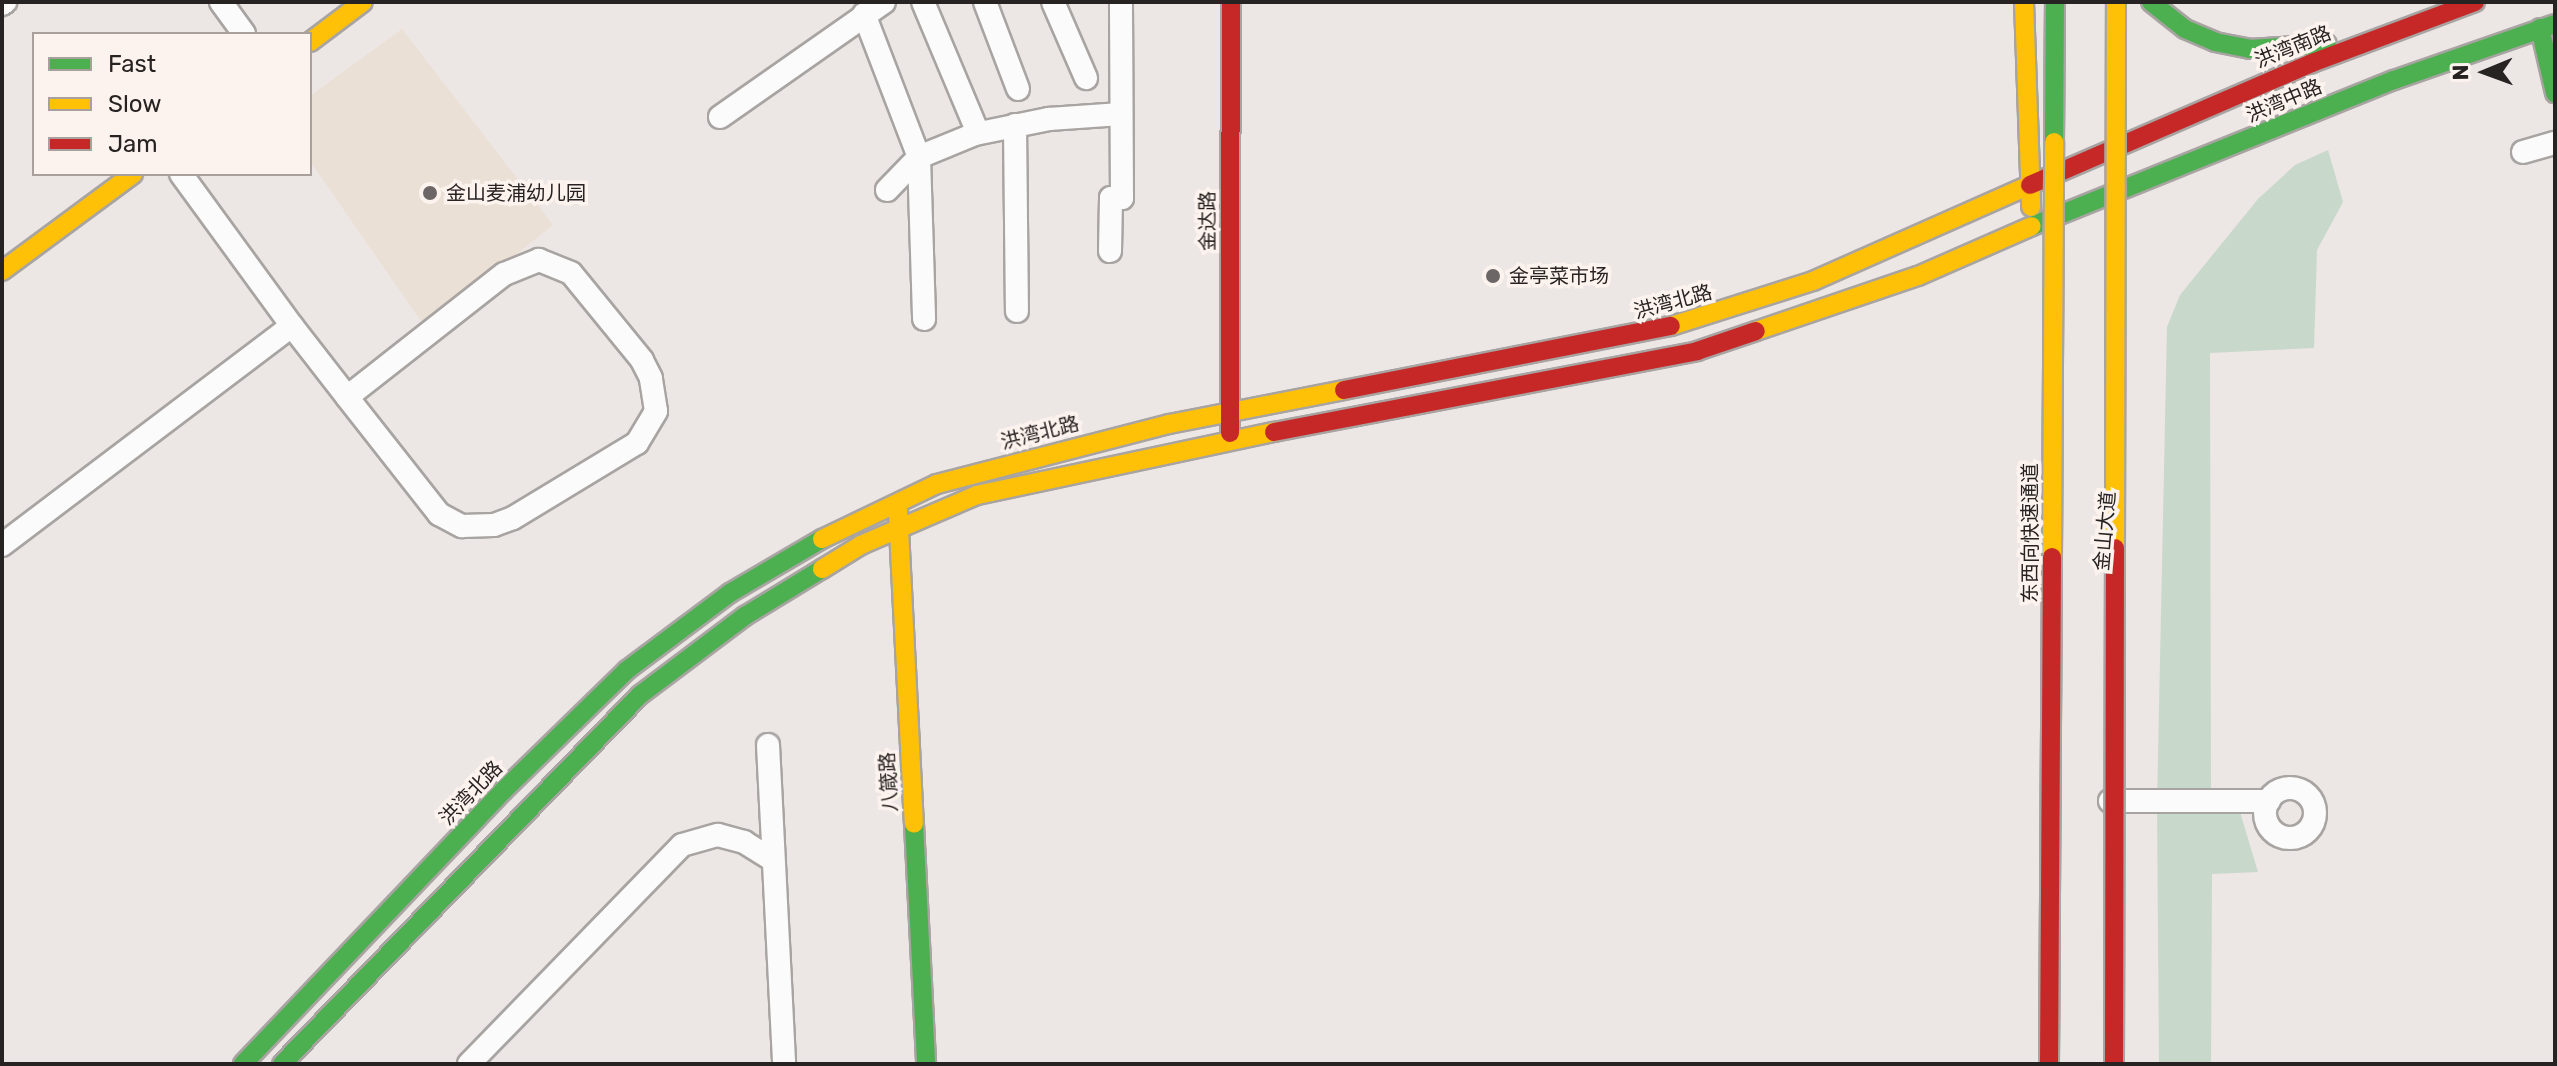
<!DOCTYPE html>
<html>
<head>
<meta charset="utf-8">
<style>
	body { margin:0 }
	#map { position:relative; width:2557px; height:1066px; overflow:hidden; background:#ece6e4; font-family:Rubik,"Noto Sans SC",sans-serif }
	div>[style] { position:absolute }
	.education>* { inset:0; background:#ebe0d5 }
	.green>* { inset:0; background:#c8d8cb }
	.roads { filter:drop-shadow(2px 0 #a8a4a2) drop-shadow(-2px 0 #a8a4a2) drop-shadow(0 2px #a8a4a2) drop-shadow(0 -2px #a8a4a2) }
	.street>* { height:22px; margin:-11px; padding:0 11px; transform-origin:11px; border-radius:11px; background:#fcfbfb }
	.street>.ring { margin:-11px; padding:0; box-sizing:content-box; background:none; border:22px solid #fcfbfb; border-radius:50% }
	.fast>* { height:18px; margin:-9px; padding:0 9px; transform-origin:9px; border-radius:9px; background:#4caf50 }
	.slow>* { height:18px; margin:-9px; padding:0 9px; transform-origin:9px; border-radius:9px; background:#ffc107 }
	.jam>* { height:18px; margin:-9px; padding:0 9px; transform-origin:9px; border-radius:9px; background:#c62828 }
	.bridges { filter:drop-shadow(2px 0 #a8a4a2) drop-shadow(-2px 0 #a8a4a2) drop-shadow(0 2px #a8a4a2) drop-shadow(0 -2px #a8a4a2) }
	.fast-bridge>* { height:18px; margin:-9px; padding:0 9px; transform-origin:9px; border-radius:9px; background:#4caf50 }
	.slow-bridge>* { height:18px; margin:-9px; padding:0 9px; transform-origin:9px; border-radius:9px; background:#ffc107 }
	.jam-bridge>* { height:18px; margin:-9px; padding:0 9px; transform-origin:9px; border-radius:9px; background:#c62828 }
	.dots>* { width:22px; height:22px; translate:-50% -50%; box-sizing:border-box; border:4px solid #fdf3ee; border-radius:50% }
	span { translate:-50% -50%; white-space:nowrap; text-align:center; line-height:1.15; -webkit-text-stroke:7px #fdf3ee; paint-order:stroke }
	.street-label { font-size:20px; color:#272322 }
	.poi-label { font-size:20px; color:#272322 }
	.left { translate:0 -50%; text-align:left }
	.frame { position:absolute; inset:0; border:4px solid #272322; pointer-events:none }
	.legend { position:absolute; left:32px; top:32px; width:280px; height:144px; box-sizing:border-box; background:#fdf3ee; border:2px solid #a7a09c; margin:0; padding:10px 14px; list-style:none; font-size:24px; color:#272322 }
	.legend li { display:flex; align-items:center; gap:16px; height:40px }
	.legend b { width:40px; border:2px solid #a7a09c }
	.north { position:absolute; left:2445px; top:32px; width:80px; height:80px; -webkit-text-stroke:6px #fdf3ee; paint-order:stroke; rotate:269deg; font-size:22px; font-weight:700; line-height:32px; text-align:center; color:#272322 }
	.north::after { content:''; display:block; margin:auto; width:28px; height:36px; background:#272322; clip-path:polygon(50% 0,100% 100%,50% 72%,0 100%) }
</style>
</head>
<body>
<div id="map">
	<div class="education">
		<div style="clip-path:polygon(402px 29px,553px 225px,425px 327px,310px 161px,310px 96px)"></div>
	</div>
	<div class="green">
		<div style="clip-path:polygon(2328px 150px,2343px 202px,2317px 250px,2314px 348px,2210px 353px,2211px 810px,2240px 812px,2258px 872px,2212px 874px,2211px 1064px,2159px 1064px,2157px 804px,2167px 327px,2180px 295px,2258px 199px,2295px 165px)"></div>
	</div>
	<div class="roads">
		<div class="street">
			<div style="left:221px;top:2px;width:39px;rotate:54deg"></div>
			<div style="left:923px;top:2px;width:142px;rotate:67.2deg"></div>
			<div style="left:985px;top:2px;width:93px;rotate:69.2deg"></div>
			<div style="left:1053px;top:2px;width:83px;rotate:66.5deg"></div>
			<div style="left:2px;top:4px;width:4px;rotate:-34deg"></div>
			<div style="left:864px;top:14px;width:153px;rotate:69deg"></div>
			<div style="left:919px;top:157px;width:162px;rotate:88.2deg"></div>
			<div style="left:720px;top:117px;width:200px;rotate:-35deg"></div>
			<div style="left:1015px;top:125px;width:186px;rotate:89.4deg"></div>
			<div style="left:2523px;top:152px;width:33px;rotate:-16deg"></div>
			<div style="left:887px;top:190px;width:46px;rotate:-45.9deg"></div>
			<div style="left:919px;top:157px;width:61px;rotate:-22.3deg"></div>
			<div style="left:975px;top:134px;width:76px;rotate:-11.5deg"></div>
			<div style="left:1049px;top:119px;width:72px;rotate:-4deg"></div>
			<div style="left:1110px;top:251px;width:53px;rotate:-88.9deg"></div>
			<div style="left:1111px;top:198px;width:11px"></div>
			<div style="left:1122px;top:198px;width:196px;rotate:-90.3deg"></div>
			<div style="left:292px;top:326px;width:90px;rotate:52.2deg"></div>
			<div style="left:347px;top:397px;width:149px;rotate:51.8deg"></div>
			<div style="left:439px;top:514px;width:26px;rotate:28deg"></div>
			<div style="left:462px;top:526px;width:32px;rotate:-2deg"></div>
			<div style="left:494px;top:525px;width:20px;rotate:-20deg"></div>
			<div style="left:513px;top:518px;width:145px;rotate:-31.2deg"></div>
			<div style="left:637px;top:443px;width:37px;rotate:-59deg"></div>
			<div style="left:656px;top:411px;width:33px;rotate:-99deg"></div>
			<div style="left:651px;top:378px;width:20px;rotate:-117deg"></div>
			<div style="left:642px;top:360px;width:112px;rotate:-129.2deg"></div>
			<div style="left:571px;top:273px;width:35px;rotate:-158deg"></div>
			<div style="left:539px;top:260px;width:38px;rotate:158deg"></div>
			<div style="left:504px;top:274px;width:199px;rotate:141.9deg"></div>
			<div style="left:2px;top:545px;width:363px;rotate:-37.1deg"></div>
			<div style="left:292px;top:326px;width:188px;rotate:-126.1deg"></div>
			<div style="left:768px;top:745px;width:319px;rotate:87.1deg"></div>
			<div class="ring" style="left:2265px;top:788px;width:28px;height:28px"></div>
			<div style="left:2110px;top:801px;width:159px"></div>
			<div style="left:469px;top:1064px;width:305px;rotate:-45.8deg"></div>
			<div style="left:682px;top:845px;width:37px;rotate:-16deg"></div>
			<div style="left:718px;top:835px;width:27px;rotate:15deg"></div>
			<div style="left:744px;top:842px;width:34px;rotate:32deg"></div>
		</div>
		<div class="fast">
			<div style="left:2151px;top:2px;width:43px;rotate:38.5deg"></div>
			<div style="left:2185px;top:29px;width:33px;rotate:23deg"></div>
			<div style="left:2215px;top:42px;width:36px;rotate:11deg"></div>
			<div style="left:2250px;top:49px;width:77px;rotate:-3.7deg"></div>
			<div style="left:2540px;top:28px;width:67px;rotate:77deg"></div>
			<div style="left:2032px;top:226px;width:390px;rotate:-22deg"></div>
			<div style="left:2394px;top:80px;width:170px;rotate:-19.2deg"></div>
			<div style="left:914px;top:824px;width:240px;rotate:87.1deg"></div>
			<div style="left:243px;top:1064px;width:378px;rotate:-46.4deg"></div>
			<div style="left:504px;top:790px;width:172px;rotate:-44.3deg"></div>
			<div style="left:627px;top:670px;width:129px;rotate:-36.8deg"></div>
			<div style="left:730px;top:593px;width:107px;rotate:-30.4deg"></div>
			<div style="left:282px;top:1064px;width:514px;rotate:-45.87deg"></div>
			<div style="left:640px;top:695px;width:131px;rotate:-37deg"></div>
			<div style="left:745px;top:616px;width:90px;rotate:-31.4deg"></div>
		</div>
		<div class="slow">
			<div style="left:2024px;top:2px;width:205px;rotate:88deg"></div>
			<div style="left:310px;top:42px;width:66px;rotate:-37deg"></div>
			<div style="left:2px;top:271px;width:163px;rotate:-36.5deg"></div>
			<div style="left:1671px;top:326px;width:149px;rotate:-17.6deg"></div>
			<div style="left:1813px;top:281px;width:237px;rotate:-23.9deg"></div>
			<div style="left:1756px;top:331px;width:171px;rotate:-18.8deg"></div>
			<div style="left:1918px;top:276px;width:124px;rotate:-23.7deg"></div>
			<div style="left:898px;top:510px;width:314px;rotate:87.1deg"></div>
			<div style="left:822px;top:539px;width:127px;rotate:-25.6deg"></div>
			<div style="left:937px;top:484px;width:240px;rotate:-14.5deg"></div>
			<div style="left:1169px;top:424px;width:178px;rotate:-11deg"></div>
			<div style="left:822px;top:569px;width:46px;rotate:-31.6deg"></div>
			<div style="left:861px;top:545px;width:126px;rotate:-23.3deg"></div>
			<div style="left:977px;top:495px;width:304px;rotate:-12deg"></div>
		</div>
		<div class="jam">
			<div style="left:2030px;top:185px;width:307px;rotate:-23.4deg"></div>
			<div style="left:2312px;top:63px;width:174px;rotate:-20.5deg"></div>
			<div style="left:1344px;top:390px;width:333px;rotate:-11.1deg"></div>
			<div style="left:1274px;top:432px;width:431px;rotate:-10.8deg"></div>
			<div style="left:1697px;top:351px;width:62px;rotate:-18.7deg"></div>
			<div style="left:1230px;top:433px;width:431px;rotate:-89.9deg"></div>
		</div>
	</div>
	<div class="bridges">
		<div class="fast-bridge">
			<div style="left:2054px;top:142px;width:140px;rotate:-89.6deg"></div>
		</div>
		<div class="slow-bridge">
			<div style="left:2115px;top:548px;width:546px;rotate:-89.9deg"></div>
			<div style="left:2052px;top:557px;width:415px;rotate:-89.7deg"></div>
		</div>
		<div class="jam-bridge">
			<div style="left:2049px;top:1064px;width:507px;rotate:-89.66deg"></div>
			<div style="left:2114px;top:1064px;width:516px;rotate:-89.89deg"></div>
		</div>
	</div>
	<div class="dots">
		<div style="left:430px;top:193px;background:#6c6766"></div>
		<div style="left:1493px;top:276px;background:#6c6766"></div>
	</div>
	<div class="street-label">
		<span style="left:2293px;top:47px;rotate:-22deg">洪湾南路</span>
		<span style="left:2284px;top:101px;rotate:-23deg">洪湾中路</span>
		<span style="left:1208px;top:221px;rotate:-90deg">金达路</span>
		<span style="left:1673px;top:302px;rotate:-15deg">洪湾北路</span>
		<span style="left:1040px;top:433px;rotate:-14deg">洪湾北路</span>
		<span style="left:2105px;top:531px;rotate:-85deg">金山大道</span>
		<span style="left:2030px;top:533px;rotate:-90deg">东西向快速通道</span>
		<span style="left:889px;top:782px;rotate:-93deg">八箴路</span>
		<span style="left:471px;top:793px;rotate:-46deg">洪湾北路</span>
	</div>
	<div class="poi-label">
		<span class="left" style="left:446px;top:193px">金山麦浦幼儿园</span>
		<span class="left" style="left:1509px;top:276px">金亭菜市场</span>
	</div>
	<div class="frame"></div>
	<ul class="legend">
	<li><b style="height:10px;background:#4caf50"></b>Fast</li>
	<li><b style="height:10px;background:#ffc107"></b>Slow</li>
	<li><b style="height:10px;background:#c62828"></b>Jam</li>
	</ul>
	<div class="north">N</div>
</div>
</body>
</html>
